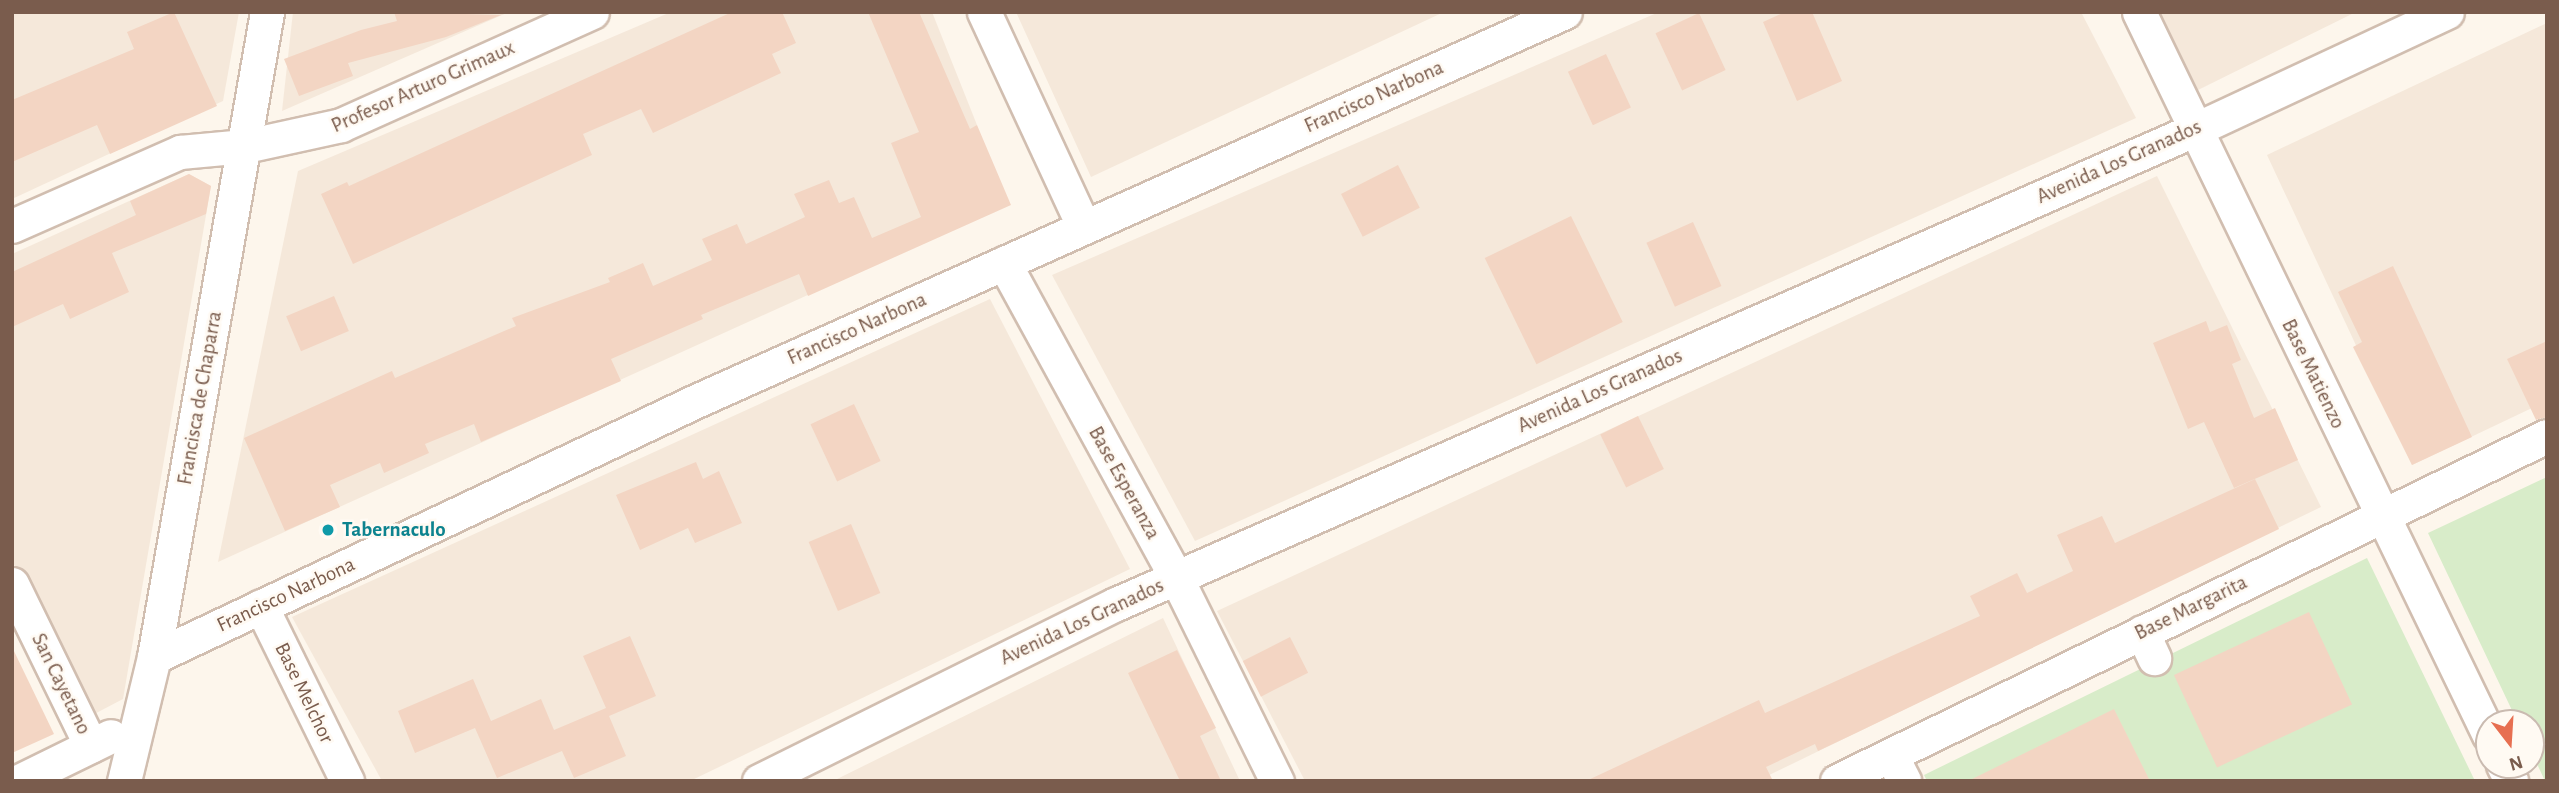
<!DOCTYPE html>
<html>
<head>
<meta charset="utf-8">
<style>
	body { margin:0 }
	#map { position:relative; width:2559px; height:793px; overflow:hidden; background:#fdf6ec; font-family:"Alegreya Sans",sans-serif }
	div>[style] { position:absolute }
	.residential>* { inset:0; background:#f5e8da }
	.green>* { inset:0; background:#d8ecc9 }
	.building>* { inset:0; background:#f3d5c3; transform-origin:0 0 }
	.roads { filter:drop-shadow(2px 0 #d1beb0) drop-shadow(-2px 0 #d1beb0) drop-shadow(0 2px #d1beb0) drop-shadow(0 -2px #d1beb0) }
	.minor>* { height:33px; margin:-16.5px; padding:0 16.5px; transform-origin:16.5px; border-radius:16.5px; background:#fff }
	.dots>* { width:19px; height:19px; translate:-50% -50%; box-sizing:border-box; border:4px solid #fffaf3; border-radius:50% }
	span { translate:-50% -50%; white-space:nowrap; text-align:center; line-height:1.15; -webkit-text-stroke:5px #fffaf3; paint-order:stroke }
	.street-label { font-size:21px; color:#7a5c4d }
	.culture-label { font-size:21px; color:#0d838f; font-weight:700 }
	.left { translate:0 -50%; text-align:left }
	.frame { position:absolute; inset:0; border:14px solid #7a5c4d; pointer-events:none }
	.north { position:absolute; left:2475px; top:709px; width:70px; height:70px; box-sizing:border-box; background:#fffaf3; border:2px solid #cabbb1; border-radius:50%; rotate:163deg; font-size:19px; font-weight:700; line-height:28px; text-align:center; color:#7a5c4d }
	.north::after { content:''; display:block; margin:auto; width:24px; height:32px; background:#e76f51; clip-path:polygon(50% 0,100% 100%,50% 72%,0 100%) }
</style>
</head>
<body>
<div id="map">
	<div class="residential">
		<div style="clip-path:polygon(12px 12px,239px 12px,223px 101px,12px 199px)"></div>
		<div style="clip-path:polygon(293px 12px,509px 12px,282px 111px)"></div>
		<div style="clip-path:polygon(671px 12px,932px 12px,977px 125px,938px 236px,218px 562px,298px 171px)"></div>
		<div style="clip-path:polygon(1016px 12px,1444px 12px,1091px 177px)"></div>
		<div style="clip-path:polygon(1659px 12px,2081px 12px,2136px 118px,1195px 541px,1052px 275px)"></div>
		<div style="clip-path:polygon(2159px 12px,2356px 12px,2198px 90px)"></div>
		<div style="clip-path:polygon(2547px 23px,2547px 401px,2412px 465px,2267px 155px)"></div>
		<div style="clip-path:polygon(189px 174px,211px 186px,123px 699px,81px 721px,12px 560px,12px 254px)"></div>
		<div style="clip-path:polygon(2157px 176px,2321px 507px,1757px 781px,1305px 781px,1217px 611px)"></div>
		<div style="clip-path:polygon(990px 299px,1130px 569px,690px 781px,382px 781px,292px 617px)"></div>
		<div style="clip-path:polygon(1163px 618px,1240px 781px,833px 781px)"></div>
	</div>
	<div class="green">
		<div style="clip-path:polygon(2547px 477px,2547px 781px,2545px 781px,2531px 751px,2531px 723px,2518px 723px,2428px 533px)"></div>
		<div style="clip-path:polygon(2367px 558px,2475px 781px,1927px 781px,1924px 775px)"></div>
	</div>
	<div class="building">
		<div style="clip-path:polygon(174px 12px,217px 106px,110px 154px,97px 125px,12px 162px,12px 100px,134px 49px,127px 32px)"></div>
		<div style="clip-path:polygon(394px 12px,501px 15px,446px 37px,348px 63px,353px 76px,299px 96px,284px 59px,361px 30px,397px 21px)"></div>
		<div style="clip-path:polygon(732px 12px,782px 12px,796px 43px,772px 54px,781px 73px,653px 133px,641px 109px,583px 134px,592px 155px,353px 264px,321px 194px,347px 182px,349px 186px)"></div>
		<div style="clip-path:polygon(868px 12px,919px 12px,970px 129px,977px 125px,1011px 205px,808px 296px,799px 274px,701px 315px,703px 319px,611px 359px,621px 381px,481px 442px,474px 424px,425px 444px,429px 453px,384px 473px,380px 463px,330px 485px,340px 507px,285px 531px,244px 438px,392px 371px,395px 378px,516px 326px,512px 318px,610px 282px,608px 278px,643px 263px,653px 286px,712px 260px,702px 239px,737px 224px,746px 244px,805px 217px,794px 194px,829px 180px,839px 203px,854px 197px,872px 238px,921px 217px,891px 143px,919px 132px)"></div>
		<div style="clip-path:polygon(1785px 12px,1812px 12px,1842px 81px,1797px 101px,1763px 22px)"></div>
		<div style="left:1699px;top:13px;width:63px;height:48px;rotate:65deg"></div>
		<div style="left:1606px;top:54px;width:59px;height:42px;rotate:65deg"></div>
		<div style="left:1398px;top:165px;width:48px;height:64px;rotate:63deg"></div>
		<div style="clip-path:polygon(189px 174px,211px 186px,206px 214px,112px 253px,129px 292px,70px 319px,63px 304px,12px 327px,12px 272px,136px 215px,130px 201px)"></div>
		<div style="left:1571px;top:216px;width:118px;height:96px;rotate:64deg"></div>
		<div style="left:1693px;top:222px;width:70px;height:51px;rotate:66deg"></div>
		<div style="clip-path:polygon(2393px 266px,2472px 437px,2412px 465px,2353px 347px,2362px 342px,2338px 292px)"></div>
		<div style="left:334px;top:296px;width:38px;height:52px;rotate:67deg"></div>
		<div style="clip-path:polygon(2206px 321px,2210px 332px,2227px 325px,2241px 360px,2232px 364px,2254px 418px,2275px 408px,2298px 460px,2234px 488px,2204px 422px,2188px 429px,2153px 343px)"></div>
		<div style="clip-path:polygon(2547px 341px,2547px 417px,2536px 420px,2507px 359px)"></div>
		<div style="left:854px;top:404px;width:63px;height:48px;rotate:65deg"></div>
		<div style="left:1638px;top:416px;width:59px;height:42px;rotate:64deg"></div>
		<div style="clip-path:polygon(696px 462px,703px 479px,719px 471px,742px 523px,695px 543px,688px 528px,640px 550px,616px 495px)"></div>
		<div style="clip-path:polygon(2255px 479px,2279px 529px,1856px 733px,1818px 751px,1815px 744px,1766px 767px,1773px 781px,1586px 781px,1759px 700px,1765px 713px,1980px 616px,1970px 596px,2017px 573px,2027px 593px,2073px 571px,2057px 535px,2102px 516px,2115px 543px)"></div>
		<div style="left:851px;top:524px;width:75px;height:46px;rotate:67deg"></div>
		<div style="left:2309px;top:612px;width:102px;height:149px;rotate:65deg"></div>
		<div style="clip-path:polygon(630px 636px,656px 696px,609px 716px,626px 756px,574px 778px,562px 751px,497px 778px,475px 728px,415px 753px,398px 711px,473px 679px,491px 721px,541px 699px,554px 730px,606px 708px,583px 656px)"></div>
		<div style="left:1290px;top:637px;width:40px;height:53px;rotate:63deg"></div>
		<div style="clip-path:polygon(12px 647px,54px 734px,12px 753px)"></div>
		<div style="clip-path:polygon(1177px 650px,1216px 728px,1200px 736px,1221px 781px,1180px 781px,1128px 673px)"></div>
		<div style="clip-path:polygon(2114px 709px,2150px 781px,1968px 781px)"></div>
	</div>
	<div class="roads">
		<div class="minor">
			<div style="left:984px;top:12px;width:237px;rotate:65.1deg"></div>
			<div style="left:2139px;top:12px;width:803px;rotate:64.17deg"></div>
			<div style="left:12px;top:226px;width:184px;rotate:-23.8deg"></div>
			<div style="left:180px;top:152px;width:65px;rotate:-5.3deg"></div>
			<div style="left:245px;top:146px;width:98px;rotate:-12.3deg"></div>
			<div style="left:341px;top:125px;width:275px;rotate:-24.2deg"></div>
			<div style="left:1004px;top:263px;width:358px;rotate:61.3deg"></div>
			<div style="left:1176px;top:577px;width:228px;rotate:63.7deg"></div>
			<div style="left:12px;top:584px;width:180px;rotate:64deg"></div>
			<div style="left:261px;top:606px;width:195px;rotate:63.8deg"></div>
			<div style="left:2142px;top:632px;width:29px;rotate:65deg"></div>
			<div style="left:154px;top:657px;width:599px;rotate:-25.28deg"></div>
			<div style="left:696px;top:401px;width:952px;rotate:-24.12deg"></div>
			<div style="left:1891px;top:755px;width:29px;rotate:63deg"></div>
			<div style="left:2503px;top:765px;width:18px;rotate:63deg"></div>
			<div style="left:19px;top:781px;width:102px;rotate:-26.1deg"></div>
			<div style="left:124px;top:781px;width:128px;rotate:-76.4deg"></div>
			<div style="left:154px;top:657px;width:655px;rotate:-80.06deg"></div>
			<div style="left:759px;top:781px;width:398px;rotate:-26.4deg"></div>
			<div style="left:1116px;top:604px;width:1178px;rotate:-23.74deg"></div>
			<div style="left:2194px;top:130px;width:279px;rotate:-25deg"></div>
			<div style="left:1837px;top:781px;width:789px;rotate:-25.92deg"></div>
		</div>
	</div>
	<div class="dots">
		<div style="left:328px;top:530px;background:#0f9aa8"></div>
	</div>
	<div class="street-label">
		<span style="left:423px;top:87px;rotate:-24deg">Profesor Arturo Grimaux</span>
		<span style="left:1374px;top:97px;rotate:-24deg">Francisco Narbona</span>
		<span style="left:2119px;top:162px;rotate:-24deg">Avenida Los Granados</span>
		<span style="left:857px;top:329px;rotate:-24deg">Francisco Narbona</span>
		<span style="left:2313px;top:374px;rotate:64deg">Base Matienzo</span>
		<span style="left:1600px;top:391px;rotate:-24deg">Avenida Los Granados</span>
		<span style="left:200px;top:398px;rotate:-80deg">Francisca de Chaparra</span>
		<span style="left:1124px;top:483px;rotate:61deg">Base Esperanza</span>
		<span style="left:286px;top:595px;rotate:-25deg">Francisco Narbona</span>
		<span style="left:2191px;top:608px;rotate:-26deg">Base Margarita</span>
		<span style="left:1082px;top:622px;rotate:-25deg">Avenida Los Granados</span>
		<span style="left:61px;top:684px;rotate:64deg">San Cayetano</span>
		<span style="left:304px;top:693px;rotate:64deg">Base Melchor</span>
	</div>
	<div class="culture-label">
		<span class="left" style="left:342px;top:530px">Tabernaculo</span>
	</div>
	<div class="frame"></div>
	<div class="north">N</div>
</div>
</body>
</html>
